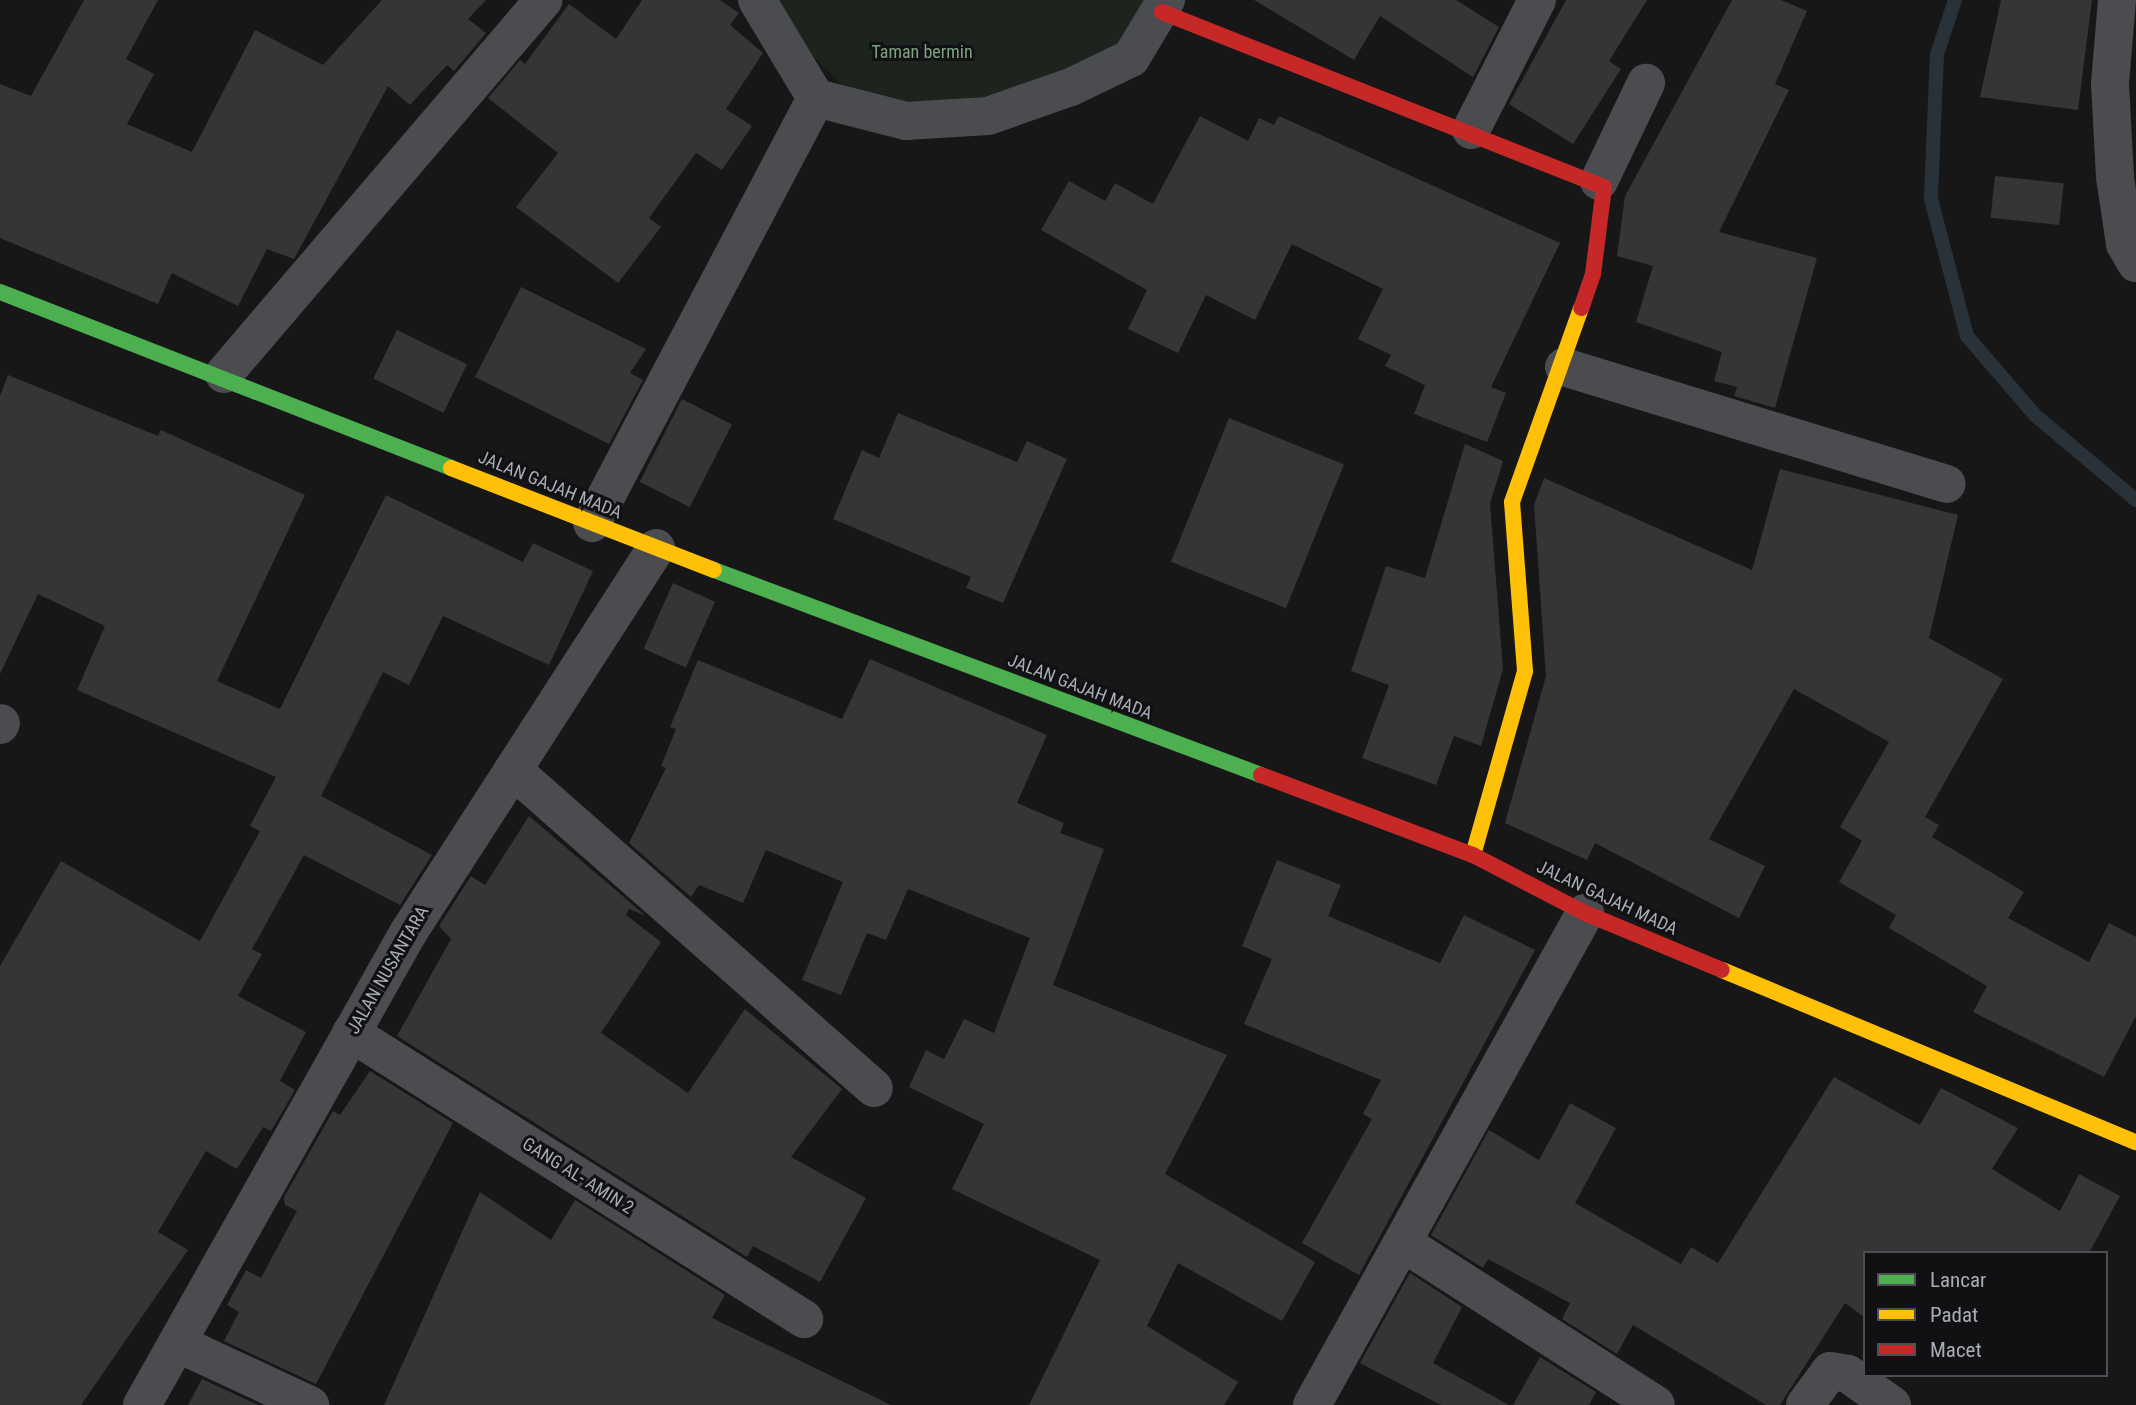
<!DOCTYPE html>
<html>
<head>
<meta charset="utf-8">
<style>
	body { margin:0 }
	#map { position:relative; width:2136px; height:1405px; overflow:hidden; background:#171717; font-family:"Roboto Condensed",sans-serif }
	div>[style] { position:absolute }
	.green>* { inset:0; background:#1d241e }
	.stream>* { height:14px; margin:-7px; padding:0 7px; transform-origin:7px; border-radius:7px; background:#2a3239 }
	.building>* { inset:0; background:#353536; transform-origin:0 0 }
	.street>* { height:38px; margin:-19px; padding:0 19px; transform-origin:19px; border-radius:19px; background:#4b4c50 }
	.fast>* { height:16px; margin:-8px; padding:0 8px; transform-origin:8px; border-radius:8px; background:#4caf50 }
	.slow>* { height:16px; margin:-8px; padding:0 8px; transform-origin:8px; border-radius:8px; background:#ffc107 }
	.jam>* { height:16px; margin:-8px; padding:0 8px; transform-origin:8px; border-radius:8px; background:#c62828 }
	span { translate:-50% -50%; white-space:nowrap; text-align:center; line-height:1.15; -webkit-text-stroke:6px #111113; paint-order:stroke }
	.park-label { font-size:18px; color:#7fa381 }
	.street-label { font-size:18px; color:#a8adb8 }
	.legend { position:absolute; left:1863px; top:1251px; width:245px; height:126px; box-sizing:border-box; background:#111113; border:2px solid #4d4f55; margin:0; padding:9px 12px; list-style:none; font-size:21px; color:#a8adb8 }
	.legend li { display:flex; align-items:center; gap:14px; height:35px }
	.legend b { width:35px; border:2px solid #4d4f55 }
</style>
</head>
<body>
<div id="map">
	<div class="green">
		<div style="clip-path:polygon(775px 0,1148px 0,1115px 49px,1001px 99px,891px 104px,844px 87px,813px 56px)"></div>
	</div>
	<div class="stream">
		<div style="left:1955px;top:0;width:57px;rotate:108.4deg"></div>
		<div style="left:1937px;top:54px;width:145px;rotate:92.4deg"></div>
		<div style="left:1931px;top:199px;width:142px;rotate:75.3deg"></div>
		<div style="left:1967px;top:336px;width:104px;rotate:49.3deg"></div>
		<div style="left:2035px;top:415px;width:132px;rotate:40.1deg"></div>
	</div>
	<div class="building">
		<div style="clip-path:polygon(84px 0,158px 0,126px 59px,154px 74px,127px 124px,192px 152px,255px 30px,323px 65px,382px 0,486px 0,468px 19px,486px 33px,454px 71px,447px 65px,410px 105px,388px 86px,294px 259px,267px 249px,238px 306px,172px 273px,158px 304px,0 238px,0 84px,31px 96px)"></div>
		<div style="clip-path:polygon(642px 0,720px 0,739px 13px,730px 25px,763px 53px,726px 109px,752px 126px,722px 170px,696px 153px,649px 218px,661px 227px,618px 283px,516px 207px,558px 153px,488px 98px,520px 60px,525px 64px,569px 4px,616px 39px)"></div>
		<div style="clip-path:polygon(1254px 0,1456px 0,1499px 27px,1473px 77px,1380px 16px,1354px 60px)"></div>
		<div style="clip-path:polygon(1566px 0,1647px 0,1609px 61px,1621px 69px,1573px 144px,1509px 104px)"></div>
		<div style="clip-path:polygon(1732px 0,1781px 0,1807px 11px,1775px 84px,1789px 90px,1719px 232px,1817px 258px,1775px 408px,1734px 396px,1737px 387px,1714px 381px,1722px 352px,1636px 322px,1653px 266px,1617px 256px,1625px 196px)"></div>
		<div style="clip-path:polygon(2001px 0,2092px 0,2078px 110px,1980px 97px)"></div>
		<div style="clip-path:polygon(1200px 116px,1248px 141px,1259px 118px,1274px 125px,1279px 116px,1560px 243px,1491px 387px,1506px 393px,1487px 442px,1414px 414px,1425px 385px,1385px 366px,1391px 355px,1358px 339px,1383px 289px,1292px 244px,1255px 320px,1206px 295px,1178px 353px,1128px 329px,1147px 290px,1041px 230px,1069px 181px,1105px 201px,1115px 183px,1153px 204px)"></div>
		<div style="left:1995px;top:176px;width:69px;height:42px;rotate:6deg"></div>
		<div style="clip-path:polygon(521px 287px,646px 349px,630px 373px,643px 380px,609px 444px,475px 377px)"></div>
		<div style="left:397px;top:330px;width:78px;height:54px;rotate:26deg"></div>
		<div style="clip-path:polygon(8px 375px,158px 436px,161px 430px,305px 495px,217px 681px,280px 709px,386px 495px,523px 562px,533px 543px,593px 571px,549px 665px,443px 616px,409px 685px,383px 672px,321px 796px,432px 855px,400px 905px,304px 855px,252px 949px,262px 954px,238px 996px,306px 1032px,280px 1081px,295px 1090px,271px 1131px,263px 1127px,237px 1169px,206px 1151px,158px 1232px,188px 1250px,81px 1405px,0 1405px,0 966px,61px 861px,200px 941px,260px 831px,250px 826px,276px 777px,77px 690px,105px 626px,38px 594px,0 674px,0 396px)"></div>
		<div style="left:682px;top:399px;width:56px;height:93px;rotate:27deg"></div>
		<div style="clip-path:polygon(898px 413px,1017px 462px,1027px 441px,1067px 459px,1003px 603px,966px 588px,971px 577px,833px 519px,862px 450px,879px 458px)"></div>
		<div style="left:1229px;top:418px;width:124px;height:155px;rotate:22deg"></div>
		<div style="clip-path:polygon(1465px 444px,1503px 461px,1490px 504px,1503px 669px,1481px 746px,1454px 736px,1436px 785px,1362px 758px,1389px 685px,1351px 671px,1386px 566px,1425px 578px)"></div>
		<div style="clip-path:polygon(1780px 469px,1958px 515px,1929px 638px,2003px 679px,1925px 817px,1939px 825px,1932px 837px,2024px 892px,2008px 918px,2089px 962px,2109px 923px,2136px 937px,2136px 1016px,2104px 1077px,1973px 1012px,1987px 986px,1889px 928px,1896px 915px,1839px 882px,1862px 841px,1840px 827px,1889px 742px,1794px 689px,1709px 839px,1765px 866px,1739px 918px,1595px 843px,1587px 860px,1505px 823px,1546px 676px,1534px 505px,1544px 478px,1752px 570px)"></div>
		<div style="left:673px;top:583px;width:46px;height:72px;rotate:24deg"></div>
		<div style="clip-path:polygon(870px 659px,1047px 735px,1017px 803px,1064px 823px,1060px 833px,1104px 849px,1053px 985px,1227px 1055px,1165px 1174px,1315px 1262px,1282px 1321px,1178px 1263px,1147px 1326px,1238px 1382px,1224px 1405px,1029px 1405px,1100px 1260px,952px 1189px,984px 1124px,909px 1087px,926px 1050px,944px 1059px,964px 1019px,994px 1033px,1030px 938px,908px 889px,886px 940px,867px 933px,841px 995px,802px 980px,843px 882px,766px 850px,743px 903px,699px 885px,691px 897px,629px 843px,666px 768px,661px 766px,676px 729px,670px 727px,698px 660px,842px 719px)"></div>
		<div style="clip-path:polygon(529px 816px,646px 916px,629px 909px,626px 915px,661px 942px,601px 1033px,688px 1093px,745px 1009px,842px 1089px,791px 1157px,866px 1198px,820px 1282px,753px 1246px,747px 1257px,397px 1036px,451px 939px,439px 926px,471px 876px,485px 885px)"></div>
		<div style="clip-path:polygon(1277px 860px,1341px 885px,1328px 916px,1440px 963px,1464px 915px,1535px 950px,1359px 1275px,1302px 1243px,1372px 1119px,1363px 1114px,1381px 1080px,1244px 1024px,1272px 959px,1242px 946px)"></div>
		<div style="clip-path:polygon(370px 1071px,453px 1123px,316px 1384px,224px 1341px,239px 1312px,227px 1305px,246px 1270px,261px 1278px,297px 1211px,285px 1205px,284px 1197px,333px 1111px,340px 1115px)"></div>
		<div style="clip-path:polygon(1834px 1077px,1920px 1125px,1941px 1088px,2018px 1128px,1992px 1169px,2060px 1211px,2079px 1174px,2120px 1196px,2089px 1253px,1865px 1253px,1865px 1318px,1845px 1303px,1780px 1405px,1766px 1405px,1633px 1325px,1617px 1354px,1562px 1319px,1570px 1303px,1488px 1259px,1483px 1268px,1431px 1235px,1489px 1130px,1539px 1160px,1570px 1103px,1616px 1128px,1575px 1203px,1681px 1264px,1691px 1247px,1718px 1263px)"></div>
		<div style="clip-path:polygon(480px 1192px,551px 1240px,575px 1200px,725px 1295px,712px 1318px,891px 1405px,384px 1405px)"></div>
		<div style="clip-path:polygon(1410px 1273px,1462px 1307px,1433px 1363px,1509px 1405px,1441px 1405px,1360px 1363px)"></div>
		<div style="clip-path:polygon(1540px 1357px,1596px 1392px,1589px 1405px,1513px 1405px)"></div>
		<div style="clip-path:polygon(202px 1379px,258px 1405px,188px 1405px)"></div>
	</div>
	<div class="street">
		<div style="left:757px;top:0;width:114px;rotate:59deg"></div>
		<div style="left:816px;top:98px;width:93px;rotate:14.3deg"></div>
		<div style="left:906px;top:121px;width:82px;rotate:-3.5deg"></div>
		<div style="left:988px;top:116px;width:88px;rotate:-19.3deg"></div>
		<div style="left:1071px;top:87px;width:67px;rotate:-25.8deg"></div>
		<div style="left:1131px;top:58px;width:68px;rotate:-58.9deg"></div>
		<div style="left:2117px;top:0;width:84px;rotate:94.8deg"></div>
		<div style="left:2110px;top:84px;width:93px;rotate:86.9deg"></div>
		<div style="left:2115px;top:177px;width:68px;rotate:81.5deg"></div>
		<div style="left:2125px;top:244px;width:22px;rotate:60deg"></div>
		<div style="left:1471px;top:130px;width:146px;rotate:-63.1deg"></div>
		<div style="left:1599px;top:181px;width:109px;rotate:-64.4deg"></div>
		<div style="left:1564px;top:367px;width:400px;rotate:17deg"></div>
		<div style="left:224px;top:374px;width:492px;rotate:-49.5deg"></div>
		<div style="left:592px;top:523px;width:480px;rotate:-62.2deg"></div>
		<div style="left:0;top:725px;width:2px;rotate:-63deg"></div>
		<div style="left:513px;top:770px;width:481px;rotate:41.4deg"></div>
		<div style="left:351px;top:1033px;width:536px;rotate:32.27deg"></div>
		<div style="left:1403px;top:1243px;width:300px;rotate:32.6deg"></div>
		<div style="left:179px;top:1344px;width:145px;rotate:25deg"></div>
		<div style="left:142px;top:1405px;width:542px;rotate:-60.6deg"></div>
		<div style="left:408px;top:933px;width:458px;rotate:-57.2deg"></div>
		<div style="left:1312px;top:1405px;width:563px;rotate:-60.98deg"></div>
		<div style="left:1805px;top:1405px;width:42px;rotate:-53.7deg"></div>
		<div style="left:1830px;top:1371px;width:18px;rotate:9deg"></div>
		<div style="left:1848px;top:1374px;width:54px;rotate:35.2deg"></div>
	</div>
	<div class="fast">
		<div style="left:0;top:292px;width:484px;rotate:21.3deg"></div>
		<div style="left:714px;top:570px;width:584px;rotate:20.54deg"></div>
	</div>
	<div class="slow">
		<div style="left:451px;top:468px;width:282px;rotate:21.2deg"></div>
		<div style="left:1473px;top:855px;width:191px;rotate:-74.2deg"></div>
		<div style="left:1525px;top:671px;width:169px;rotate:-94.4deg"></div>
		<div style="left:1512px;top:502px;width:206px;rotate:-70.4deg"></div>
		<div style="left:1722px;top:970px;width:448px;rotate:22.6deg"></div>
	</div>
	<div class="jam">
		<div style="left:1162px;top:12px;width:475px;rotate:21.6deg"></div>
		<div style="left:1604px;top:187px;width:88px;rotate:97.2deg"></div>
		<div style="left:1593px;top:274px;width:36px;rotate:109deg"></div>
		<div style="left:1261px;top:775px;width:227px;rotate:20.7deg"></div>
		<div style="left:1473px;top:855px;width:126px;rotate:27.4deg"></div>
		<div style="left:1585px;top:913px;width:148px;rotate:22.6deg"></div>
	</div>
	<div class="park-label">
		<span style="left:922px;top:52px">Taman bermin</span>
	</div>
	<div class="street-label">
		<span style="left:550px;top:485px;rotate:22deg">JALAN GAJAH MADA</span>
		<span style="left:1080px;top:687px;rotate:21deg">JALAN GAJAH MADA</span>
		<span style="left:1607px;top:898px;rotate:25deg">JALAN GAJAH MADA</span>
		<span style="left:388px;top:970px;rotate:-60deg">JALAN NUSANTARA</span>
		<span style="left:578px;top:1176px;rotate:32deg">GANG AL- AMIN 2</span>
	</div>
	<ul class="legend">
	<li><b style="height:9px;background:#4caf50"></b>Lancar</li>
	<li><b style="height:9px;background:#ffc107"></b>Padat</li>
	<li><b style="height:9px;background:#c62828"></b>Macet</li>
	</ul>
</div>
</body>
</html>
